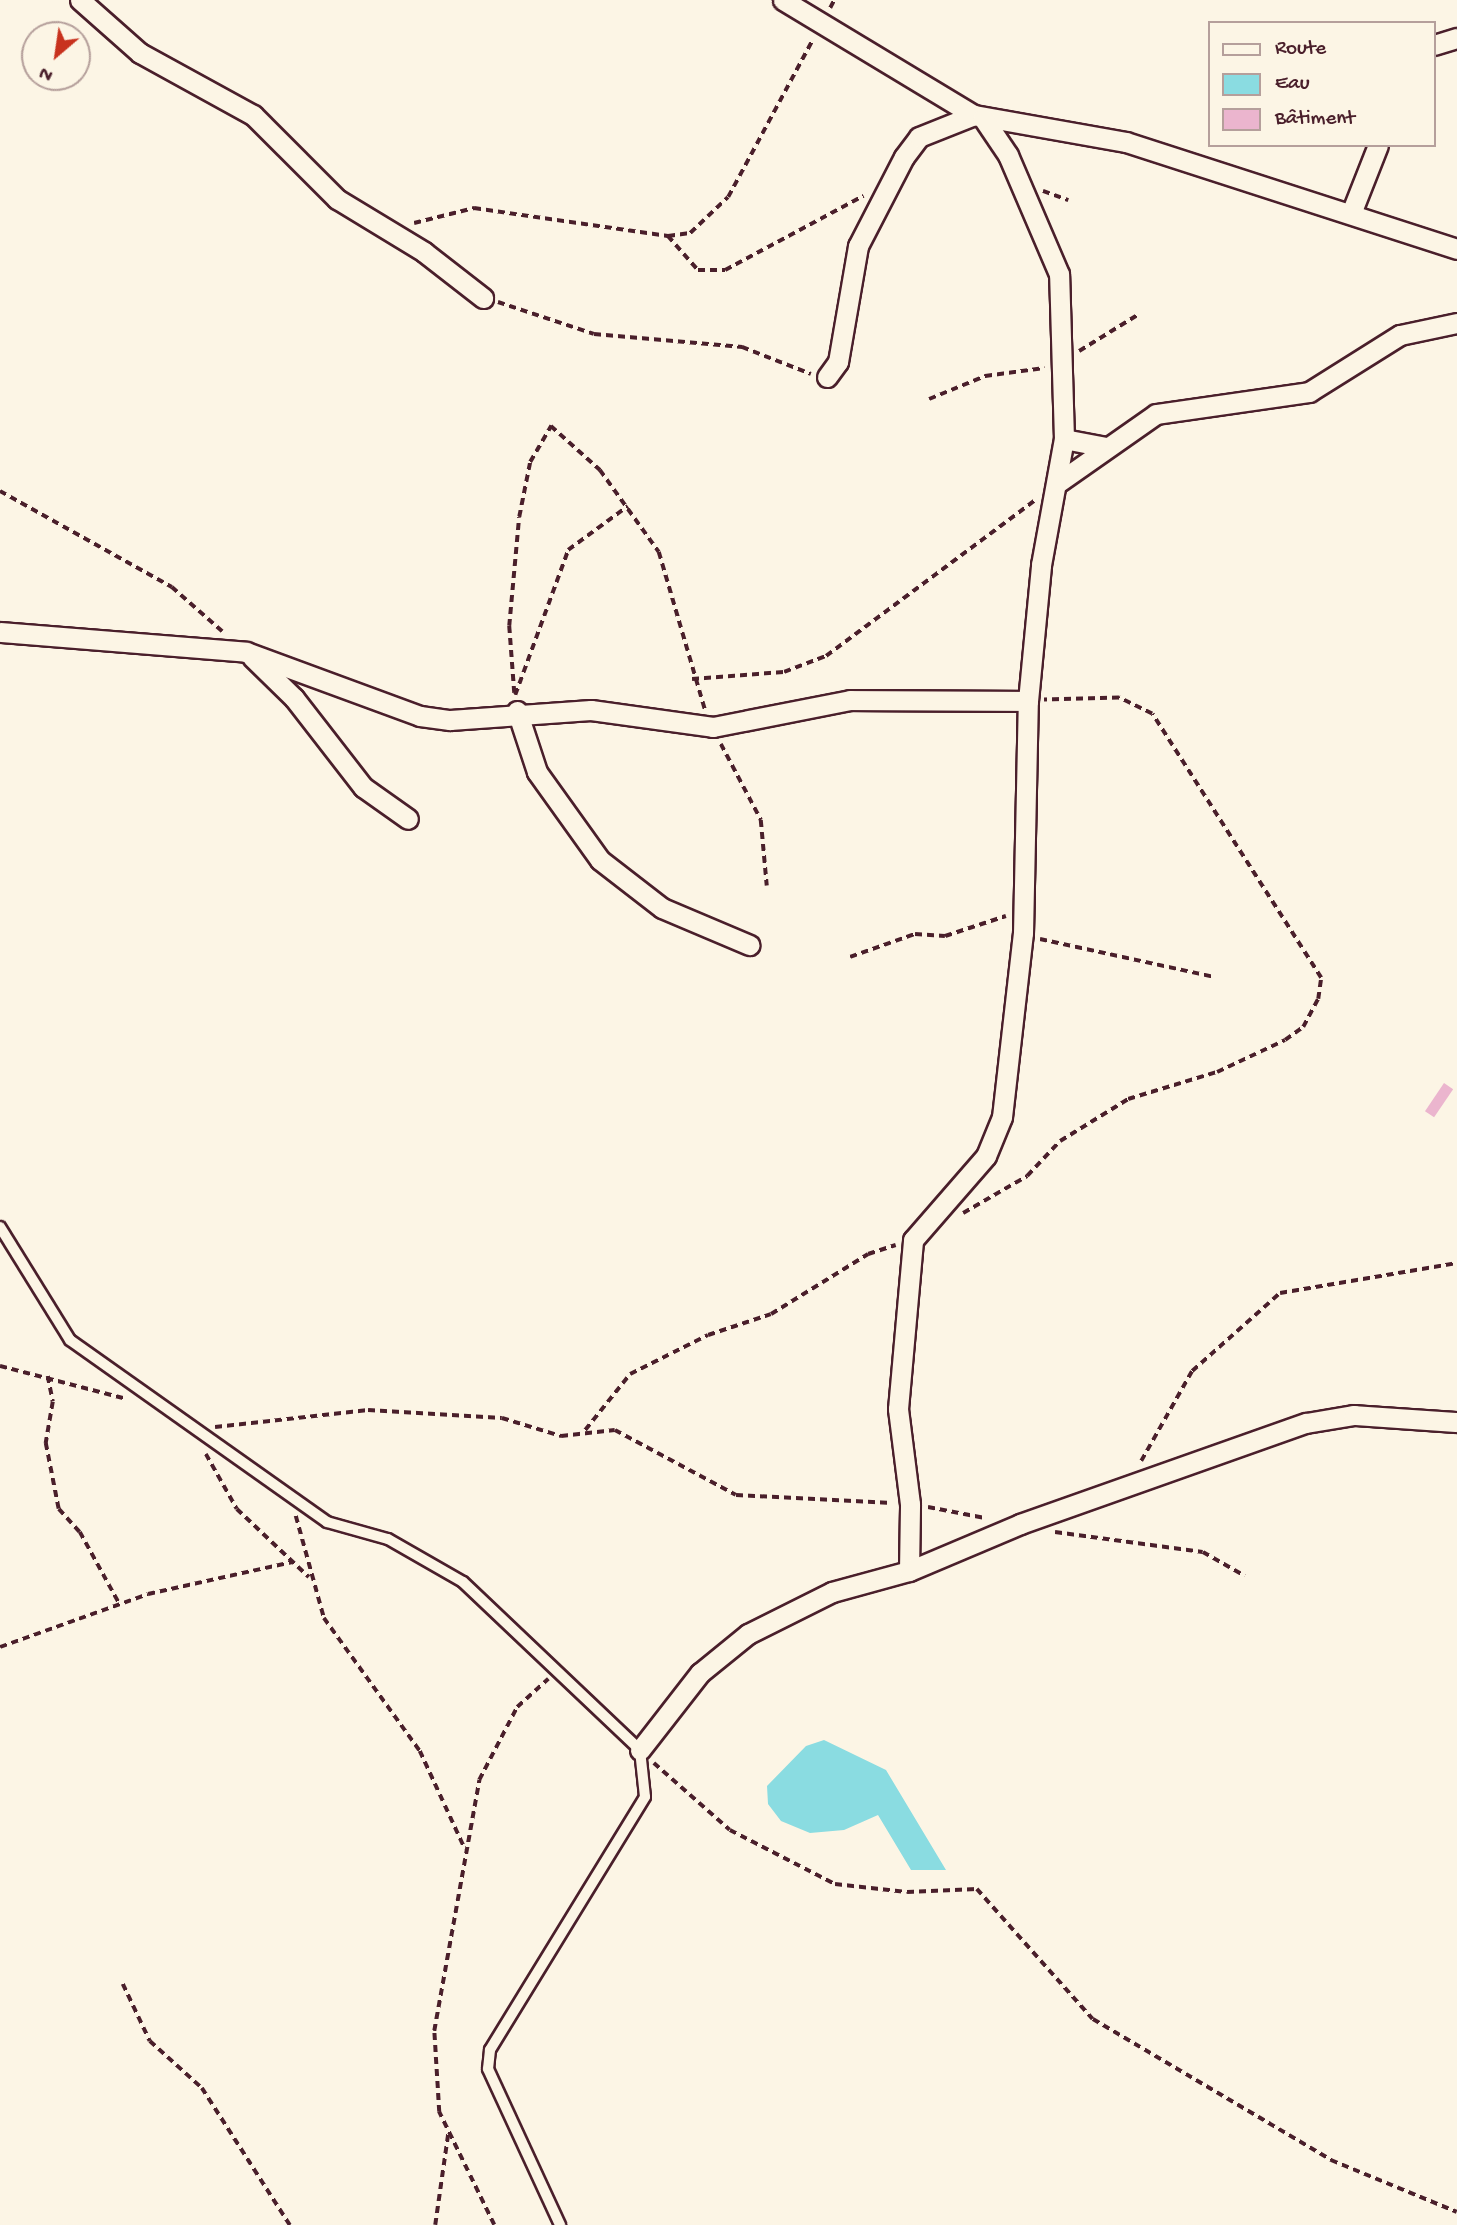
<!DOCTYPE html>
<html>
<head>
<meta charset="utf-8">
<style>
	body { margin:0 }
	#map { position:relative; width:1457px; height:2225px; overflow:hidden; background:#fcf5e5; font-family:"Gochi Hand",sans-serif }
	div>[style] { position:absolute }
	.water>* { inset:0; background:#8adce1 }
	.building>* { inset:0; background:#ebb5ce; transform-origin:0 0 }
	.path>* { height:3.5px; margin-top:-1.75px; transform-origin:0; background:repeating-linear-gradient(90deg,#4a1f2b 0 7px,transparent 0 12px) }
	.roads { filter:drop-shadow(2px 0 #4a1f2b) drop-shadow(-2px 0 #4a1f2b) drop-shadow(0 2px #4a1f2b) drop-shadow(0 -2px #4a1f2b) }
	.lane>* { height:10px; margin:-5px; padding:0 5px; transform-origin:5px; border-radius:5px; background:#fcf5e5 }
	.street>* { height:19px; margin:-9.5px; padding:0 9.5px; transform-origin:9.5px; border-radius:9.5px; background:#fcf5e5 }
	span { translate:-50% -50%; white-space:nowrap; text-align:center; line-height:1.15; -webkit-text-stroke:7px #fcf5e5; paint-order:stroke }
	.legend { position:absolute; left:1208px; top:21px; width:228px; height:126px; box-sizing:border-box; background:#fcf5e5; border:2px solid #b59f9b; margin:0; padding:9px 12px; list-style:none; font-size:21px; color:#4a1f2b }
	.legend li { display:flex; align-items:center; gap:14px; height:35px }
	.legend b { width:35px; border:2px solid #b59f9b }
	.north { position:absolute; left:21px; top:21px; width:70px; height:70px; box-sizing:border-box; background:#fcf5e5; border:2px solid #b59f9b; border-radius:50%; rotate:209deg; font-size:19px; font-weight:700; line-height:28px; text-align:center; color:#4a1f2b }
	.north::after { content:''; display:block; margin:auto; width:24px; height:32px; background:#c8321e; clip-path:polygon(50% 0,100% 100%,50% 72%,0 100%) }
</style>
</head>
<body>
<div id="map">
	<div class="water">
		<div style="clip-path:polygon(824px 1740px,886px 1770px,946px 1870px,911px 1870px,878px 1815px,844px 1830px,810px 1833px,781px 1821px,768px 1804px,767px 1786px,806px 1746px)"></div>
	</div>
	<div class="building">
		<div style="left:1444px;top:1083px;width:11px;height:34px;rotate:34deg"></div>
	</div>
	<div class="path">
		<div style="left:830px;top:8px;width:9px;rotate:-63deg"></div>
		<div style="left:1043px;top:191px;width:27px;rotate:20deg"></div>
		<div style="left:414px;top:223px;width:62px;rotate:-14deg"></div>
		<div style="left:474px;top:208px;width:196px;rotate:8.2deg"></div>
		<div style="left:668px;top:236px;width:22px;rotate:-8deg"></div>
		<div style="left:690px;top:233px;width:52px;rotate:-43.5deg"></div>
		<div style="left:728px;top:197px;width:179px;rotate:-61.7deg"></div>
		<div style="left:668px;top:236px;width:45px;rotate:48.6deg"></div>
		<div style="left:698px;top:270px;width:27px"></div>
		<div style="left:725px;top:270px;width:157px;rotate:-28.2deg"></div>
		<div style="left:498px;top:302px;width:101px;rotate:18.4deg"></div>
		<div style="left:594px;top:334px;width:149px;rotate:5deg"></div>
		<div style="left:742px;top:347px;width:74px;rotate:21.4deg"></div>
		<div style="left:1079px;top:351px;width:70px;rotate:-31.7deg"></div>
		<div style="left:929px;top:399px;width:61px;rotate:-22.3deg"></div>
		<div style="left:985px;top:376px;width:60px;rotate:-7.7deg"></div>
		<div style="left:0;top:491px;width:197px;rotate:29.2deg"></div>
		<div style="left:172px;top:587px;width:67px;rotate:41.3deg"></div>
		<div style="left:692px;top:679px;width:92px;rotate:-4.4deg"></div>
		<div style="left:784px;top:672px;width:45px;rotate:-20.9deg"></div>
		<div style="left:826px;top:656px;width:261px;rotate:-36.7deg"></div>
		<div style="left:514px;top:693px;width:67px;rotate:-94.3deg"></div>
		<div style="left:509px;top:626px;width:109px;rotate:-84.8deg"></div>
		<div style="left:519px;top:517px;width:56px;rotate:-78.7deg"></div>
		<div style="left:530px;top:462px;width:42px;rotate:-59.7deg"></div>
		<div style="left:551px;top:426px;width:66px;rotate:41.9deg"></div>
		<div style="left:600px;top:470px;width:101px;rotate:54.3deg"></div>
		<div style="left:659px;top:552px;width:164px;rotate:73.7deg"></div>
		<div style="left:515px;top:695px;width:154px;rotate:-69.9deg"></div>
		<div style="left:568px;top:550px;width:74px;rotate:-36.3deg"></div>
		<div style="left:721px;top:744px;width:86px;rotate:62.2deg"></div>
		<div style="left:761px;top:820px;width:66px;rotate:84.8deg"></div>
		<div style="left:1040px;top:939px;width:178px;rotate:12.3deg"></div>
		<div style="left:850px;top:957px;width:69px;rotate:-19.5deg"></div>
		<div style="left:915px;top:934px;width:30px;rotate:4deg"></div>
		<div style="left:945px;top:936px;width:64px;rotate:-18.2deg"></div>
		<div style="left:963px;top:1213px;width:74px;rotate:-30deg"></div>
		<div style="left:1027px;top:1176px;width:48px;rotate:-46.7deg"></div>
		<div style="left:1060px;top:1141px;width:80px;rotate:-31.7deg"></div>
		<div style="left:1128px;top:1099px;width:93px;rotate:-16.9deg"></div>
		<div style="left:1217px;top:1072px;width:75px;rotate:-25.2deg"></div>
		<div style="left:1285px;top:1040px;width:22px;rotate:-36deg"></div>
		<div style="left:1303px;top:1027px;width:32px;rotate:-62deg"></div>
		<div style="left:1318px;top:999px;width:21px;rotate:-82deg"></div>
		<div style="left:1321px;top:978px;width:313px;rotate:-122.6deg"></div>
		<div style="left:1152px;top:714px;width:37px;rotate:-154deg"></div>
		<div style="left:1119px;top:698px;width:75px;rotate:178.5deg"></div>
		<div style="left:0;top:1366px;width:131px;rotate:14.6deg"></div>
		<div style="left:48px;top:1376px;width:26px;rotate:79deg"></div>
		<div style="left:53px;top:1402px;width:42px;rotate:99.7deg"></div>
		<div style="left:46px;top:1443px;width:67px;rotate:78.9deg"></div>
		<div style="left:59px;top:1509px;width:31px;rotate:48deg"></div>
		<div style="left:80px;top:1532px;width:81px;rotate:61.2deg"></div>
		<div style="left:215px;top:1427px;width:154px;rotate:-6.3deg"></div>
		<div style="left:368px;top:1410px;width:134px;rotate:3.4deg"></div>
		<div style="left:502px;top:1418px;width:62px;rotate:17deg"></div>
		<div style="left:561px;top:1436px;width:54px;rotate:-6.3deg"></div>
		<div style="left:615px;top:1430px;width:137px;rotate:28.2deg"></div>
		<div style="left:736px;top:1495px;width:156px;rotate:2.9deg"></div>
		<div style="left:585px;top:1430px;width:72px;rotate:-51.2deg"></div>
		<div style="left:630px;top:1374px;width:87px;rotate:-26.6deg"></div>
		<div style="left:708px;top:1335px;width:66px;rotate:-18.4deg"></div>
		<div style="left:771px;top:1314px;width:114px;rotate:-31.7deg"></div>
		<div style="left:868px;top:1254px;width:29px;rotate:-18deg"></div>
		<div style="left:206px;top:1454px;width:63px;rotate:60.6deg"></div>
		<div style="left:237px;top:1509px;width:99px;rotate:43.4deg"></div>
		<div style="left:1141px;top:1461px;width:103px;rotate:-60.5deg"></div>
		<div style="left:1192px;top:1371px;width:118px;rotate:-41.6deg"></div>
		<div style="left:1280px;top:1293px;width:180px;rotate:-9.6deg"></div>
		<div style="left:928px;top:1507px;width:58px;rotate:10.9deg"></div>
		<div style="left:296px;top:1516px;width:106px;rotate:74.6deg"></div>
		<div style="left:324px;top:1618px;width:164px;rotate:54.2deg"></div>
		<div style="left:420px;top:1751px;width:108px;rotate:65.3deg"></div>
		<div style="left:1055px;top:1532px;width:149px;rotate:7.7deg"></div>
		<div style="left:1203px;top:1552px;width:48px;rotate:29.7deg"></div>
		<div style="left:0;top:1647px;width:157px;rotate:-19.7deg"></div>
		<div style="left:148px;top:1594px;width:148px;rotate:-12.5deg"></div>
		<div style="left:654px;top:1763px;width:101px;rotate:41.4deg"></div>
		<div style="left:730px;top:1830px;width:118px;rotate:27.2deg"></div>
		<div style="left:835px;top:1884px;width:72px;rotate:6.3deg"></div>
		<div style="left:907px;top:1892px;width:70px;rotate:-2.5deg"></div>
		<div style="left:977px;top:1889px;width:174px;rotate:48.3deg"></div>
		<div style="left:1093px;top:2019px;width:277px;rotate:30.6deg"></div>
		<div style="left:1331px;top:2160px;width:136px;rotate:22.4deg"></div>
		<div style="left:123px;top:1984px;width:63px;rotate:64.7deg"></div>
		<div style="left:150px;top:2041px;width:70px;rotate:42.1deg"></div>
		<div style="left:202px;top:2088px;width:163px;rotate:57.3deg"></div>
		<div style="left:435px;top:2225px;width:92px;rotate:-81.9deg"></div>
		<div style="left:494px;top:2225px;width:126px;rotate:-116deg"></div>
		<div style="left:439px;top:2112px;width:81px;rotate:-93.5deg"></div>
		<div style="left:434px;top:2031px;width:255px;rotate:-79.8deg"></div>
		<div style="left:479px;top:1780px;width:82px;rotate:-62.5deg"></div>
		<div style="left:517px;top:1707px;width:42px;rotate:-42.1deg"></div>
	</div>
	<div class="roads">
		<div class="lane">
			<div style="left:0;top:1227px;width:133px;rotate:58.2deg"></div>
			<div style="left:70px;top:1340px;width:315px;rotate:35.3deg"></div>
			<div style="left:327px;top:1522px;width:63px;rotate:15.6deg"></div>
			<div style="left:388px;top:1539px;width:86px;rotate:29.8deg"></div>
			<div style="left:463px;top:1582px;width:244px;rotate:43.5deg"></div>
			<div style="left:640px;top:1750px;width:47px;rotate:83.9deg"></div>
			<div style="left:645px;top:1797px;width:297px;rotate:121.5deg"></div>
			<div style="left:490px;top:2050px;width:19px;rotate:96deg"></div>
			<div style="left:488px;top:2069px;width:172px;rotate:65.2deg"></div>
		</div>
		<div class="street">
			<div style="left:80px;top:0;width:80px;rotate:41.5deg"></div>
			<div style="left:140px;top:53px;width:129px;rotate:28.8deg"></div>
			<div style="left:253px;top:115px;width:119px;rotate:45deg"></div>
			<div style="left:337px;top:199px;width:102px;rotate:31.3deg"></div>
			<div style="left:424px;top:252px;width:75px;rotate:37.9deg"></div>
			<div style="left:783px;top:0;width:223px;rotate:31.1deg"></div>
			<div style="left:974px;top:115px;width:154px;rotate:10.1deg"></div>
			<div style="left:1126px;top:142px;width:348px;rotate:17.9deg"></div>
			<div style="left:1434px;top:45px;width:24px;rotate:-17deg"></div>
			<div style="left:1352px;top:211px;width:71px;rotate:-68.5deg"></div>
			<div style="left:827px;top:377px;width:19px;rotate:-54deg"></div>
			<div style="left:838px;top:362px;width:118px;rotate:-80.2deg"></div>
			<div style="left:858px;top:246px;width:100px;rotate:-62.7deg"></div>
			<div style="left:904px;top:157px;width:25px;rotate:-53deg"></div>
			<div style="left:919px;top:137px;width:59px;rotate:-21.8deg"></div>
			<div style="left:1064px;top:439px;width:43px;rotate:10.8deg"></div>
			<div style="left:1059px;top:482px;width:118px;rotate:-35deg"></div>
			<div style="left:1156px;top:414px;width:155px;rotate:-8.2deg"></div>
			<div style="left:1309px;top:392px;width:107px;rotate:-32.1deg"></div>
			<div style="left:1400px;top:335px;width:58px;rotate:-11.9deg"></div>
			<div style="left:0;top:632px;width:247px;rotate:4.6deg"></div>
			<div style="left:246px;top:652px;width:185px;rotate:20.2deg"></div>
			<div style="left:420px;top:716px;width:30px;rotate:8deg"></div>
			<div style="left:450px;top:720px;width:141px;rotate:-4.1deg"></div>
			<div style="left:591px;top:710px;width:123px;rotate:7.9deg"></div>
			<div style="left:713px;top:727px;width:140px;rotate:-11.1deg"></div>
			<div style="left:850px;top:700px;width:178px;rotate:0.3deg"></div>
			<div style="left:252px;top:657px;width:59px;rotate:44.3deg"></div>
			<div style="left:294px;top:698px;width:113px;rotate:52.2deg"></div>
			<div style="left:363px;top:787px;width:55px;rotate:35.4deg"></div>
			<div style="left:517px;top:711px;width:64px;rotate:71.8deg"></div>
			<div style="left:537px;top:772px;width:108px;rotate:54.4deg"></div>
			<div style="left:600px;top:860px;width:78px;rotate:37.7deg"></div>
			<div style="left:662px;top:908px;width:95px;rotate:23deg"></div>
			<div style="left:909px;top:1571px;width:67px;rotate:-89.1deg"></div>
			<div style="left:910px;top:1504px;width:96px;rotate:-97.2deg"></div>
			<div style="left:898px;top:1409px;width:170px;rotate:-84.9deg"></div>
			<div style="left:913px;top:1240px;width:111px;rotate:-49deg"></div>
			<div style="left:986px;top:1156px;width:42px;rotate:-67.7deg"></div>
			<div style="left:1002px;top:1117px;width:185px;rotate:-83.5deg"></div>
			<div style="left:1023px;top:933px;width:232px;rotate:-88.8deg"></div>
			<div style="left:1028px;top:701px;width:137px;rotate:-84.5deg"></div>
			<div style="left:1041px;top:565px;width:128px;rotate:-79.7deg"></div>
			<div style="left:1064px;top:439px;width:165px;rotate:-91.7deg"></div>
			<div style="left:1059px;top:274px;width:129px;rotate:-113.2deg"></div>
			<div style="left:1008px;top:155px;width:45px;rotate:-124deg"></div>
			<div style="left:640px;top:1750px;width:98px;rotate:-52.1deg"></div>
			<div style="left:700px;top:1673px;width:62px;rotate:-39.1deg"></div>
			<div style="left:748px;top:1634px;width:94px;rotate:-26.6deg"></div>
			<div style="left:832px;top:1592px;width:80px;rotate:-15.3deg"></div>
			<div style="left:909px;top:1571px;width:121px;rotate:-22.9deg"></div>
			<div style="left:1020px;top:1524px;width:303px;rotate:-19.5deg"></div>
			<div style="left:1306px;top:1423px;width:49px;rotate:-9.5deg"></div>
			<div style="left:1354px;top:1415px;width:103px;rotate:3.9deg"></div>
		</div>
	</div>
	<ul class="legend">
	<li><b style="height:9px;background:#fcf5e5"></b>Route</li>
	<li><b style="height:19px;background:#8adce1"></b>Eau</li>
	<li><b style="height:19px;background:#ebb5ce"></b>Bâtiment</li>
	</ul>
	<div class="north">N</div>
</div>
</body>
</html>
